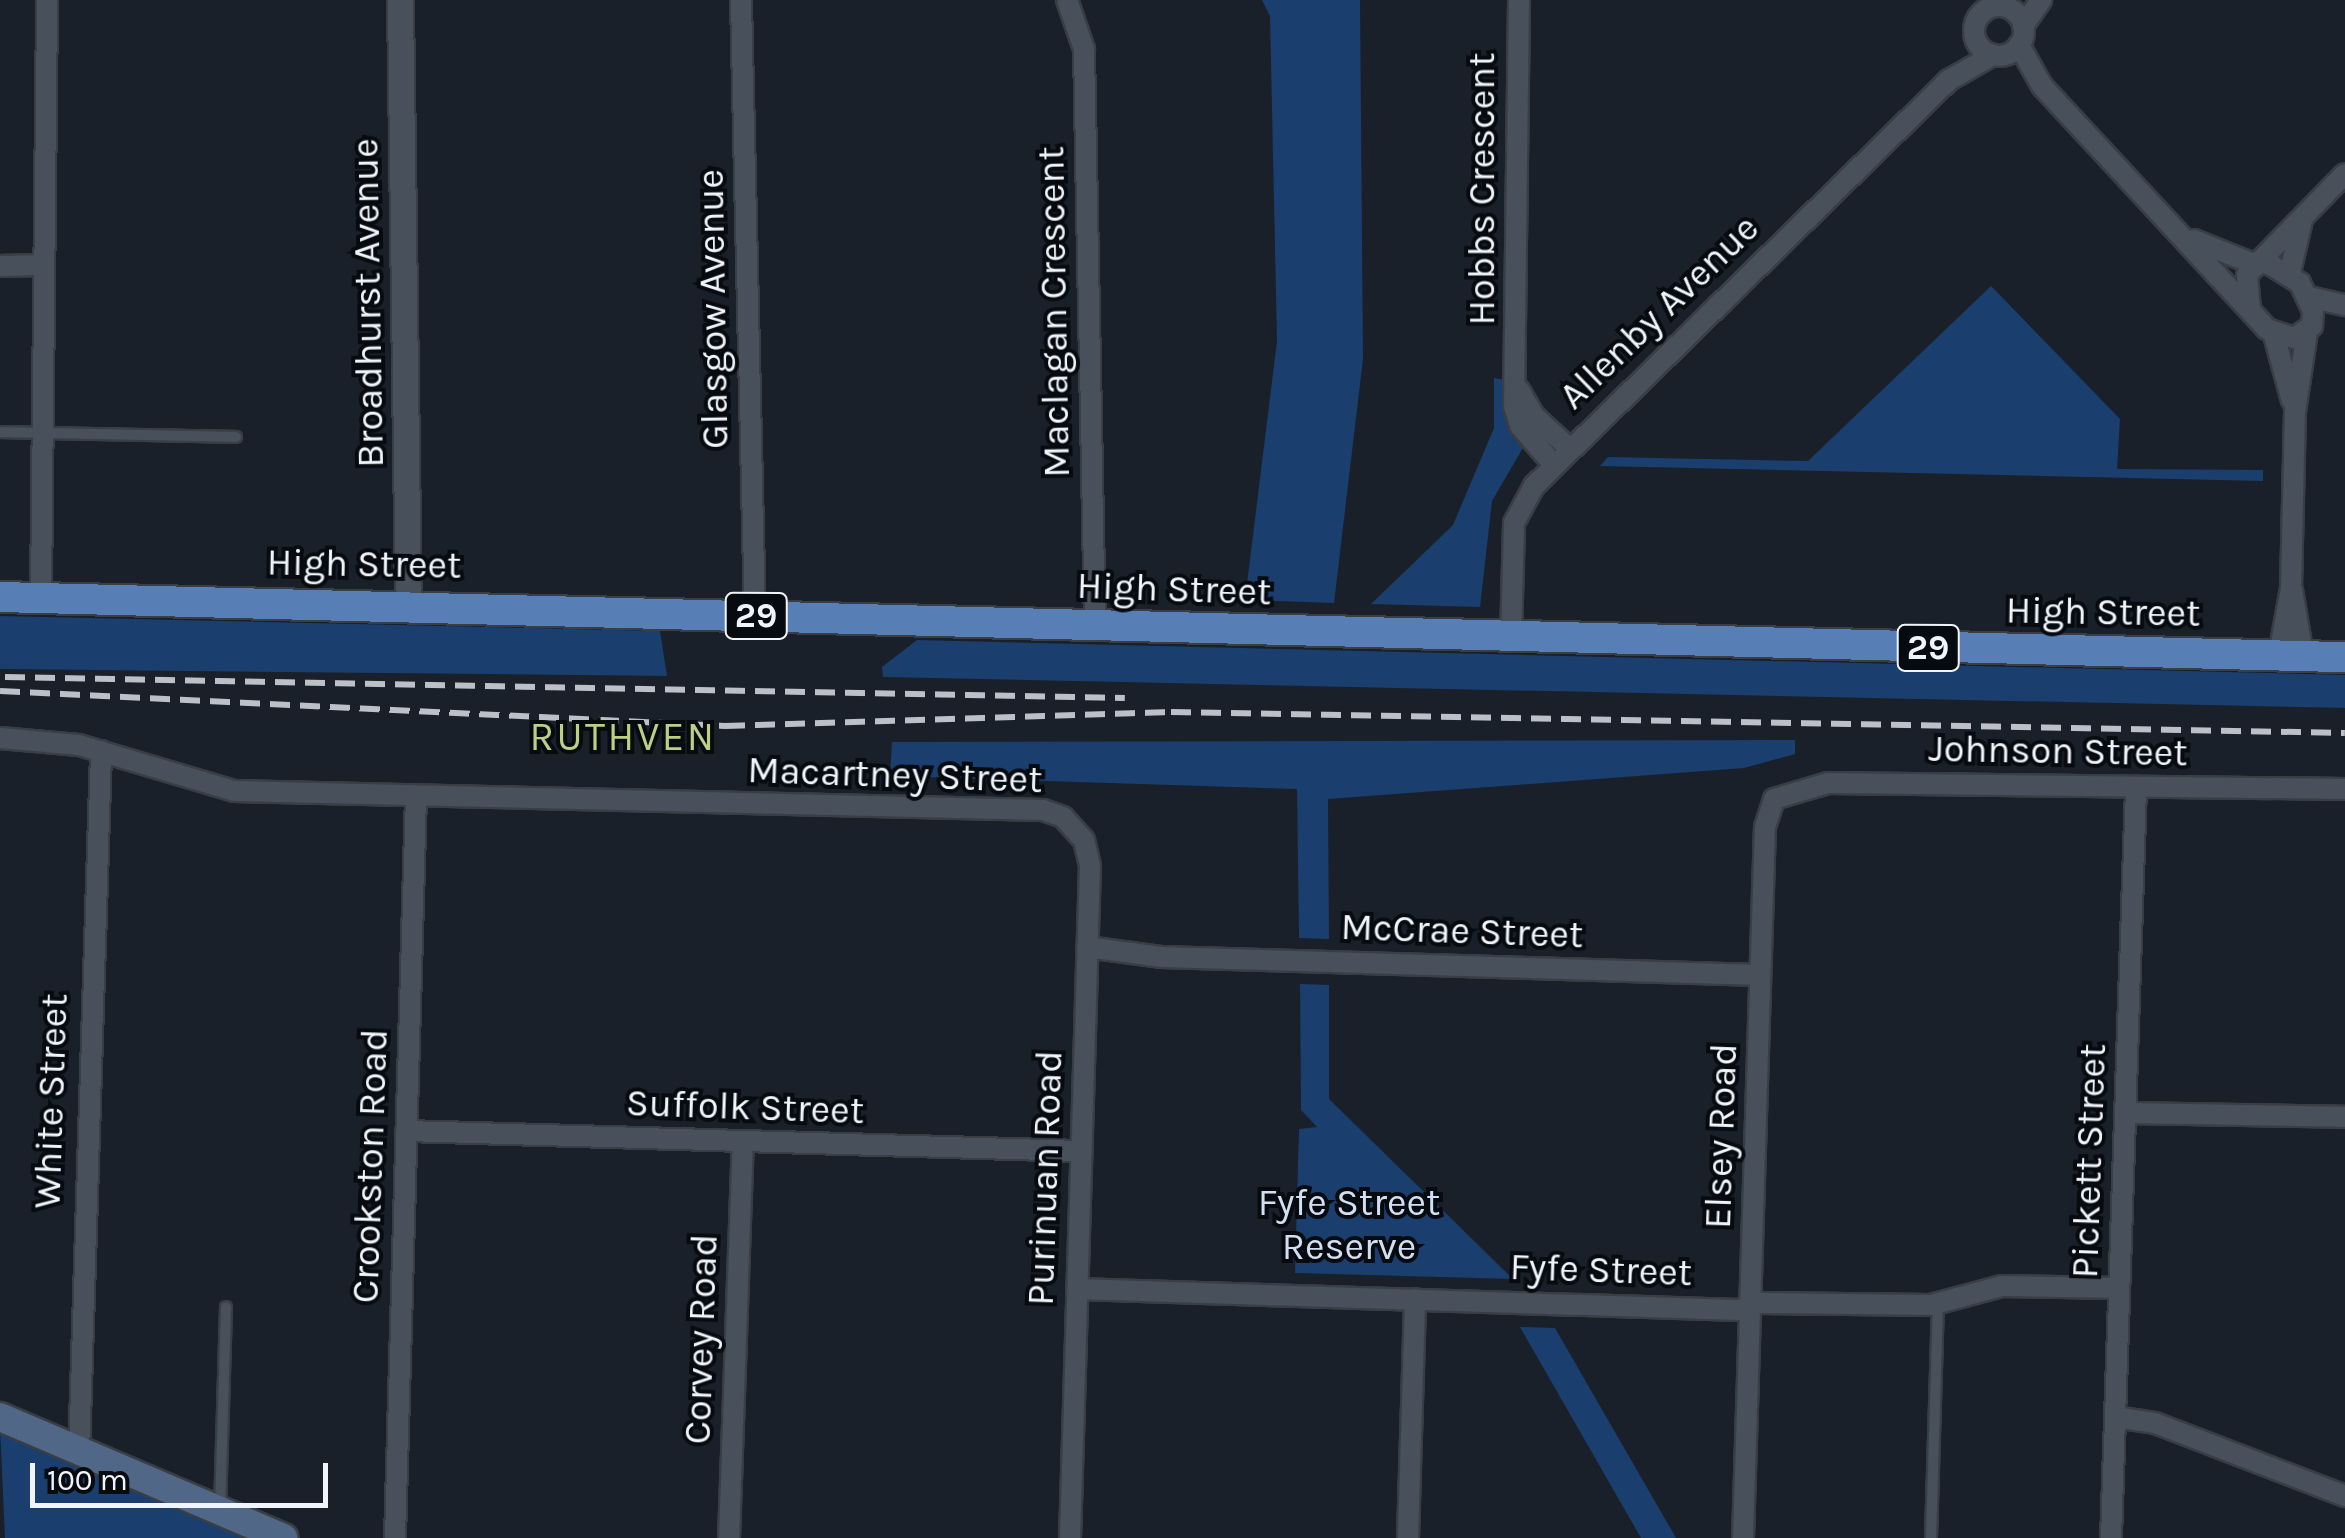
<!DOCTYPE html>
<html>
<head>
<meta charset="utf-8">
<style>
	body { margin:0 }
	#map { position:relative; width:2345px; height:1538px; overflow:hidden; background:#192029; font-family:Karla,sans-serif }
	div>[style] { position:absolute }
	.green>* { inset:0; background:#1a3e6e }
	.roads { filter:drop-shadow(2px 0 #393e45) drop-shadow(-2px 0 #393e45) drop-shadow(0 2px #393e45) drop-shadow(0 -2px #393e45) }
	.service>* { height:10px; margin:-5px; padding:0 5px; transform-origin:5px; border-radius:5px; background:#48505b }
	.minor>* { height:20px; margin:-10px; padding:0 10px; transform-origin:10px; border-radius:10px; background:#48505b }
	.minor>.ring { margin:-10px; padding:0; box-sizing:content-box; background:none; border:20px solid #48505b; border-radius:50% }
	.tertiary>* { height:25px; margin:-12.5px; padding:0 12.5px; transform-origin:12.5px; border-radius:12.5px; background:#48505b }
	.secondary>* { height:28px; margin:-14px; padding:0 14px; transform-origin:14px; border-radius:14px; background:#506788 }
	.primary>* { height:30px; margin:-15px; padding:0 15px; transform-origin:15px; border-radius:15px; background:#587fb5 }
	.rail>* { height:6px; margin-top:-3px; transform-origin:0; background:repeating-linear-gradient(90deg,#bcc1c9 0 20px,transparent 0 30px) }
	span { translate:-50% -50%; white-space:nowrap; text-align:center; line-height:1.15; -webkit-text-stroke:8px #070a0e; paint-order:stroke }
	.shield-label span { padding:2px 8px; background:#070a0e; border:2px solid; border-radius:8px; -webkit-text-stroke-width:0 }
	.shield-label { font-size:35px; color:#f0f5fc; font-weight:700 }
	.street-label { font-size:38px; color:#f0f5fc }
	.park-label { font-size:38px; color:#d2dff2 }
	.neighbourhood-label { font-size:40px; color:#bbd085; letter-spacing:2.5px }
	.scale { position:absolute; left:30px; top:1463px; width:298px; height:45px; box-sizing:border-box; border:5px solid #f0f5fc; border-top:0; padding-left:12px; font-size:30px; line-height:35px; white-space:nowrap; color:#f0f5fc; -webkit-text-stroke:8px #070a0e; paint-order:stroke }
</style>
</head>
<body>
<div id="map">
	<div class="green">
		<div style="clip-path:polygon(1262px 0,1360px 0,1363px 359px,1334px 603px,1245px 600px,1277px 341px,1270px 16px)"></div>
		<div style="clip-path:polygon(1991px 286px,2120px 419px,2117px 469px,2263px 470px,2263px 481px,1600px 466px,1608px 457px,1808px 461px)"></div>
		<div style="clip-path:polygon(1494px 378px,1505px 380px,1524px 446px,1492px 501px,1480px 607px,1371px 604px,1453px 525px,1494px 428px)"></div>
		<div style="clip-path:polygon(0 616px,660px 631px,667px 676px,0 669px)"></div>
		<div style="clip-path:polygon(917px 640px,2345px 675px,2345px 708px,883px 677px,882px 667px)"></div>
		<div style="clip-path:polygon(1795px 740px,1795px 754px,1744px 768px,1328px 799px,1329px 939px,1299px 938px,1297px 789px,890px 776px,892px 742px)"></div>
		<div style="clip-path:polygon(1300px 984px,1329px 985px,1329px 1099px,1513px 1279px,1295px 1273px,1299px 1129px,1317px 1127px,1301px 1110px)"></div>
		<div style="clip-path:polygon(1520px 1327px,1555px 1328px,1676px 1538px,1641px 1538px)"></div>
		<div style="clip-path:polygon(0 1428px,207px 1521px,253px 1538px,5px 1538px)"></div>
	</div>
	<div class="roads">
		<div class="service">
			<div style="left:0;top:432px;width:236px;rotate:1.2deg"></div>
			<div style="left:220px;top:1510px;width:203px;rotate:-88.3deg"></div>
			<div style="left:1931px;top:1538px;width:234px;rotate:-88.3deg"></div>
		</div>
		<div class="minor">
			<div style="left:741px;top:0;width:616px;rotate:88.7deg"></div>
			<div style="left:1067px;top:0;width:52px;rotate:70.9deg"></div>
			<div style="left:1084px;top:49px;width:578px;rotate:88.91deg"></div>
			<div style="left:1519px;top:0;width:406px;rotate:90.7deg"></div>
			<div style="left:1514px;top:406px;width:21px;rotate:73deg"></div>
			<div style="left:1520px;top:426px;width:52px;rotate:48.9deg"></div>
			<div class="ring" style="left:1974px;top:6px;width:30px;height:30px"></div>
			<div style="left:2023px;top:26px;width:32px;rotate:-55deg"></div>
			<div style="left:2019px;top:45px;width:47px;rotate:60.7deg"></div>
			<div style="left:2042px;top:86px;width:331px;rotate:47.2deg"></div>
			<div style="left:2267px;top:329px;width:28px;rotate:18deg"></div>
			<div style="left:2294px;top:338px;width:22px;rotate:-34deg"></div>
			<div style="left:2312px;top:326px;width:15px;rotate:-86deg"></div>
			<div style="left:2313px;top:311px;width:31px;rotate:-115deg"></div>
			<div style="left:2300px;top:283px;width:36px;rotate:-148deg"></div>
			<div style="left:2270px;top:264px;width:12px;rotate:-175deg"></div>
			<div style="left:2258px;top:263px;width:16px;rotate:133deg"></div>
			<div style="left:2247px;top:275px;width:34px;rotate:85deg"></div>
			<div style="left:2194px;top:240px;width:67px;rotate:22deg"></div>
			<div style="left:2258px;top:263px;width:124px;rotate:-45.7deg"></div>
			<div style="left:0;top:266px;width:44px;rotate:-1.3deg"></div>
			<div style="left:2290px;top:272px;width:53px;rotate:-77deg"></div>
			<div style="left:2309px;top:297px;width:37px;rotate:13deg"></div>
			<div style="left:2274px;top:335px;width:68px;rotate:74.7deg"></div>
			<div style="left:1519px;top:390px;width:30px;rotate:60deg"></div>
			<div style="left:1534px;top:416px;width:49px;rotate:42.5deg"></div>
			<div style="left:2292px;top:590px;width:67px;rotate:80.5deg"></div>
			<div style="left:41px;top:597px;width:597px;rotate:-89.42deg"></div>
			<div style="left:1511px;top:639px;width:116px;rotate:-88.5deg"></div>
			<div style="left:1514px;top:523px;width:42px;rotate:-61.6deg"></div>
			<div style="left:1534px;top:486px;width:581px;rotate:-44.37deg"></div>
			<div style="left:1949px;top:80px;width:51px;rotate:-29.6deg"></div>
			<div style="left:2279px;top:655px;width:68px;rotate:-79.8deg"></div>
			<div style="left:2291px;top:588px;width:176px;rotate:-88.7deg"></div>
			<div style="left:2295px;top:412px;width:81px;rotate:-81.5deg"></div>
			<div style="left:0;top:738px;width:79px;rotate:5.1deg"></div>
			<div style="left:79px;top:745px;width:162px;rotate:16.5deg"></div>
			<div style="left:234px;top:791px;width:809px;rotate:1.35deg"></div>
			<div style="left:1043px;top:810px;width:21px;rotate:19deg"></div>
			<div style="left:1063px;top:817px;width:31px;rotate:48deg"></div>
			<div style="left:1084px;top:840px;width:26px;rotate:77deg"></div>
			<div style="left:1090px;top:865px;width:673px;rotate:91.7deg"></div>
			<div style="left:1087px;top:947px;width:76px;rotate:7.6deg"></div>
			<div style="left:1162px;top:957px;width:598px;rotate:1.72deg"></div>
			<div style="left:2125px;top:1113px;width:220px;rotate:1deg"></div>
			<div style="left:406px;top:1131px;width:675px;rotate:1.7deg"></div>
			<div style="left:1077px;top:1289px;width:662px;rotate:1.82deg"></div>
			<div style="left:1739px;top:1310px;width:23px;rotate:-18deg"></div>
			<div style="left:1761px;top:1303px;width:170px;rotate:0.7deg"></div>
			<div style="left:1931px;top:1305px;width:73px;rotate:-15deg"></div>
			<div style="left:2002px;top:1286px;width:117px;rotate:1deg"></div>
			<div style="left:2115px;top:1417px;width:40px;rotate:8.5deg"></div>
			<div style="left:2155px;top:1423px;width:204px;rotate:21deg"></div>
			<div style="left:79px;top:1453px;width:702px;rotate:-88.2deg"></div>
			<div style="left:395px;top:1538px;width:742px;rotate:-88.38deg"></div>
			<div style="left:729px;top:1538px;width:395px;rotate:-88deg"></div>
			<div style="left:1408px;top:1538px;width:239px;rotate:-88.3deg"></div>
			<div style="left:1743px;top:1538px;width:711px;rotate:-88.23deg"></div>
			<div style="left:1765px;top:827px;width:29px;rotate:-72deg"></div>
			<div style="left:1774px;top:799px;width:56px;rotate:-16.5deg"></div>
			<div style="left:1828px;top:783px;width:517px;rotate:0.66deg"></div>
			<div style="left:2111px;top:1538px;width:751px;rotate:-88.09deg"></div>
		</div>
		<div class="tertiary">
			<div style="left:400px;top:0;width:605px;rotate:89.24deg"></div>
		</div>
		<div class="secondary">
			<div style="left:0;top:1417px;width:308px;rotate:23.1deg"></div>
		</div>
		<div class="primary">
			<div style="left:0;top:597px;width:2346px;rotate:1.47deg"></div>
		</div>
	</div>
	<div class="rail">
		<div style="left:5px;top:677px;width:1120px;rotate:1.07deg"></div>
		<div style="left:0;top:691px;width:726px;rotate:2.76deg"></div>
		<div style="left:725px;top:726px;width:446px;rotate:-1.8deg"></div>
		<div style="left:1171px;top:712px;width:1174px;rotate:1.02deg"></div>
	</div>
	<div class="shield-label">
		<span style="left:756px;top:616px">29</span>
		<span style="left:1928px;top:648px">29</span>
	</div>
	<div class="street-label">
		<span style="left:1482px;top:189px;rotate:-90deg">Hobbs Crescent</span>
		<span style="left:368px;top:303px;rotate:-91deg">Broadhurst Avenue</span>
		<span style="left:713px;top:309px;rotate:-91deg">Glasgow Avenue</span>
		<span style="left:1054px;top:312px;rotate:-91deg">Maclagan Crescent</span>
		<span style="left:1659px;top:312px;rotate:-44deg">Allenby Avenue</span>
		<span style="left:364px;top:564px;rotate:1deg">High Street</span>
		<span style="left:1174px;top:589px;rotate:2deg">High Street</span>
		<span style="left:2103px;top:612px;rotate:1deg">High Street</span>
		<span style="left:2058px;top:751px;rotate:1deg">Johnson Street</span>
		<span style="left:895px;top:775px;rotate:2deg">Macartney Street</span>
		<span style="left:1462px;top:931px;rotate:2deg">McCrae Street</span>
		<span style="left:51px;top:1101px;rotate:-88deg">White Street</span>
		<span style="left:745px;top:1107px;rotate:2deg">Suffolk Street</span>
		<span style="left:1721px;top:1136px;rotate:-88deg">Elsey Road</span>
		<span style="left:2089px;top:1161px;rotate:-88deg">Pickett Street</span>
		<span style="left:370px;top:1166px;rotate:-88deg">Crookston Road</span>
		<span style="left:1045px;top:1178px;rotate:-88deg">Purinuan Road</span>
		<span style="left:1601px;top:1270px;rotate:2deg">Fyfe Street</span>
		<span style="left:701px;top:1339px;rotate:-88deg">Corvey Road</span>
	</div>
	<div class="park-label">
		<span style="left:1349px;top:1225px">Fyfe Street<br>Reserve</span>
	</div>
	<div class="neighbourhood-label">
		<span style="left:623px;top:737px">RUTHVEN</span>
	</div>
	<div class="scale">100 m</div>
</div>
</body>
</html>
